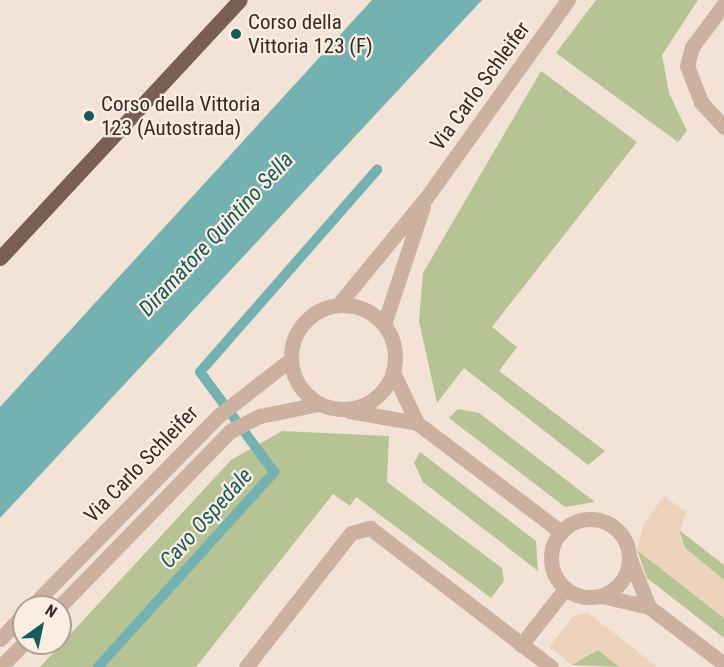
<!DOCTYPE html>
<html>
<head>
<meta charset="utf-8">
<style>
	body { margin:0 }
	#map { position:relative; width:724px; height:667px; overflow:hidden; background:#f3e3d6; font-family:"Roboto Condensed",sans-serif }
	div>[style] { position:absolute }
	.green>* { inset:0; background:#b7c395 }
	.plaza>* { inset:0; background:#edd3bb }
	.water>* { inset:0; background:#73b2b0 }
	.stream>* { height:10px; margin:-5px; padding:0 5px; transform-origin:5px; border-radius:5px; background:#73b2b0 }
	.minor>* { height:15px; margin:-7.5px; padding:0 7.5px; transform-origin:7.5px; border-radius:7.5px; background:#ccb1a1 }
	.minor>.ring { margin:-7.5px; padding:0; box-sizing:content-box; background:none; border:15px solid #ccb1a1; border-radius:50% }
	.major>* { height:15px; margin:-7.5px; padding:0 7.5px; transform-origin:7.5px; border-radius:7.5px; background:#795e54 }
	.dots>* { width:16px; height:16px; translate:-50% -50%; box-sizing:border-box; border:3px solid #faeee2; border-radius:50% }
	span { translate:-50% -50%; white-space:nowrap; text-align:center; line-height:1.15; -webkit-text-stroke:4.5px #faeee2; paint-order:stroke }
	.poi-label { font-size:21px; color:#352925 }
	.left { translate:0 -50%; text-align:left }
	.street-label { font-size:21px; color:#352925 }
	.water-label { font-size:22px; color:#175a59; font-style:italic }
	.north { position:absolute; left:12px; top:595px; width:60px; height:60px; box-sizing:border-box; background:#faeee2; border:2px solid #ab9f96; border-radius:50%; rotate:33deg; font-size:16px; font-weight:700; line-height:24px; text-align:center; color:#352925 }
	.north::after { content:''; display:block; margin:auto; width:21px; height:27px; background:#175a59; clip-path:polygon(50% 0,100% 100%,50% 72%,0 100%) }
</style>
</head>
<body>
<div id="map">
	<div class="green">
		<div style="clip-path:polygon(596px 0,698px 0,662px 55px,669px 93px,687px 131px,678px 142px,556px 53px)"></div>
		<div style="clip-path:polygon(541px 71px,637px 142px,492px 327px,517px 347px,499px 371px,605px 451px,588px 465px,464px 368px,437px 403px,419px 321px,423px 273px)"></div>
		<div style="clip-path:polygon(458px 409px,479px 413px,595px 502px,565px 507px,449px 418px)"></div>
		<div style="clip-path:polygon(282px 431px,389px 436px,387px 482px,502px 568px,504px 581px,491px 598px,356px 497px,350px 506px,333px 494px,196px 667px,40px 667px,231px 460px)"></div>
		<div style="clip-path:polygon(420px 452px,536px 541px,538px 571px,423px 482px,414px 463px)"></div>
		<div style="clip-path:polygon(679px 530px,724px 565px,724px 580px,685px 548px)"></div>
		<div style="clip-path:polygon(637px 550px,724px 618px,724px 638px,647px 578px)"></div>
		<div style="clip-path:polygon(598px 650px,620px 667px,572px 665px,586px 652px)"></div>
	</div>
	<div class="plaza">
		<div style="clip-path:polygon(664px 496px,686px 512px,679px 535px,685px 548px,724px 580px,724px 618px,637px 550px,644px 523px)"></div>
		<div style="clip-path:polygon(588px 613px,623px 640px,657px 667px,620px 667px,598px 650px,572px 665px,549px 647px,573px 616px)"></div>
	</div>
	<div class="water">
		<div style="clip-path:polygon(372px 0,482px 0,0 518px,0 407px)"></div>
	</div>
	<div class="stream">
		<div style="left:98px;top:667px;width:263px;rotate:-47.9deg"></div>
		<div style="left:274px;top:472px;width:124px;rotate:-126.5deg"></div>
		<div style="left:200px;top:372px;width:269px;rotate:-48.8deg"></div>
	</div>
	<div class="minor">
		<div style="left:724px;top:127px;width:34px;rotate:-133deg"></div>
		<div style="left:701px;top:102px;width:39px;rotate:-111deg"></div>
		<div style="left:687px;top:66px;width:20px;rotate:-75deg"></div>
		<div style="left:692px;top:47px;width:54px;rotate:-53.3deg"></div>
		<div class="ring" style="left:291px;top:305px;width:89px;height:89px"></div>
		<div style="left:338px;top:305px;width:139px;rotate:-50.6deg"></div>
		<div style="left:426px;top:198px;width:244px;rotate:-54.4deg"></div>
		<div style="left:384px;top:324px;width:124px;rotate:-71.7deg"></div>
		<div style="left:349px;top:411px;width:69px;rotate:10deg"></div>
		<div style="left:417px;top:423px;width:56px;rotate:-115.2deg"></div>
		<div style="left:417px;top:423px;width:181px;rotate:37.1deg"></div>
		<div class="ring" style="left:551px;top:519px;width:63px;height:63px"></div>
		<div style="left:602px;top:596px;width:48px;rotate:13.2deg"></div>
		<div style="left:649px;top:607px;width:54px;rotate:-111.8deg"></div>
		<div style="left:31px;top:607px;width:267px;rotate:-45.6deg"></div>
		<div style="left:218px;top:416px;width:91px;rotate:-37.9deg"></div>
		<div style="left:59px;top:607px;width:245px;rotate:-45.8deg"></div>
		<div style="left:230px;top:431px;width:34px;rotate:-27deg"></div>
		<div style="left:260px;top:416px;width:59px;rotate:-11.7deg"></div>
		<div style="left:649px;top:607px;width:94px;rotate:37.2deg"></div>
		<div style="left:0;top:639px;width:35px;rotate:-46deg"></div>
		<div style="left:521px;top:645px;width:71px;rotate:-51.8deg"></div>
		<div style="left:0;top:667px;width:34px;rotate:-45deg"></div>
		<div style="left:246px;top:667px;width:170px;rotate:-51.9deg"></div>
		<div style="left:351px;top:533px;width:20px;rotate:-15deg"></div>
		<div style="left:370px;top:528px;width:228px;rotate:37.5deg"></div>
	</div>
	<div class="major">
		<div style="left:0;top:258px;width:352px;rotate:-47.1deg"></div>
	</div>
	<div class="dots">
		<div style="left:236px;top:34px;background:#175a59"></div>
		<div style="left:89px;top:116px;background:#175a59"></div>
	</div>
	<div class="poi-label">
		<span class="left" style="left:248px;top:34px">Corso della<br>Vittoria 123 (F)</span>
		<span class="left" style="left:101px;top:116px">Corso della Vittoria<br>123 (Autostrada)</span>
	</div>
	<div class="street-label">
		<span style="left:480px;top:86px;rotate:-54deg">Via Carlo Schleifer</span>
		<span style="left:141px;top:464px;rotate:-46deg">Via Carlo Schleifer</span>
	</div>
	<div class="water-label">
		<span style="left:216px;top:234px;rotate:-47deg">Diramatore Quintino Sella</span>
		<span style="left:206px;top:518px;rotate:-48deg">Cavo Ospedale</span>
	</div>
	<div class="north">N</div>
</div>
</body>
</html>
